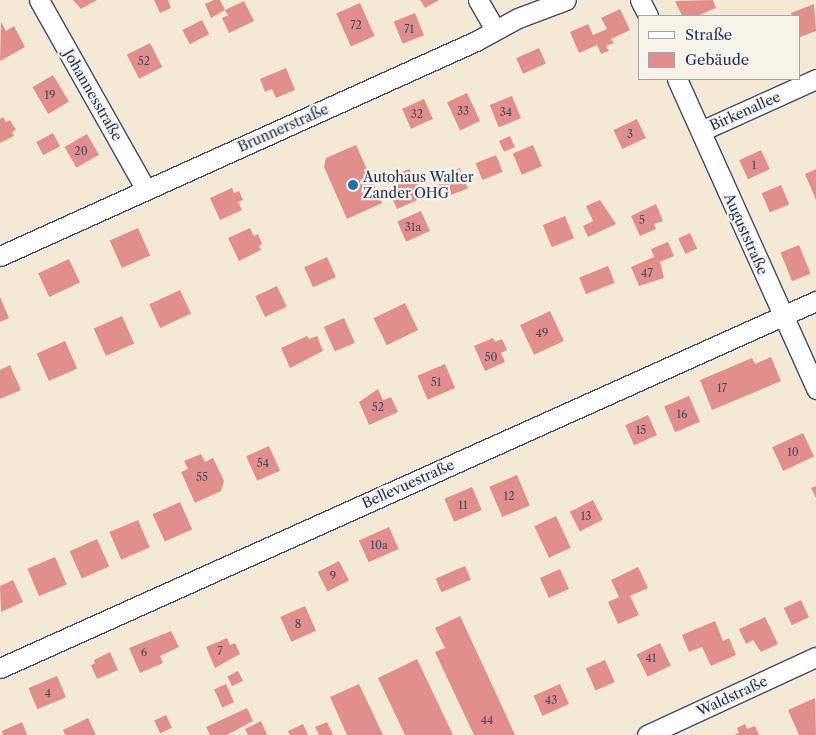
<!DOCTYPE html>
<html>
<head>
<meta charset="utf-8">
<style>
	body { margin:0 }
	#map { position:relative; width:816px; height:735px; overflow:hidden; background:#f4e9d5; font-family:"Libre Caslon Text",serif }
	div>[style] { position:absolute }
	.building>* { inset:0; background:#e18f8d; transform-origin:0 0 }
	.roads { filter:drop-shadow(1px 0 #3c4b70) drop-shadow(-1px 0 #3c4b70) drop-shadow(0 1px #3c4b70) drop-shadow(0 -1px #3c4b70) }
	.street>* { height:19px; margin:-9.5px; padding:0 9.5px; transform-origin:9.5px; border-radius:9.5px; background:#fff }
	.dots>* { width:14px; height:14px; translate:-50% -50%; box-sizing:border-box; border:2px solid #f7f3e8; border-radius:50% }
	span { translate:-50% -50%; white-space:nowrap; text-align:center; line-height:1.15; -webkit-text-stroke:4.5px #f7f3e8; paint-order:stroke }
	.number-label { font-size:11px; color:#4c476a }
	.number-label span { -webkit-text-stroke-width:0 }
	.street-label { font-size:14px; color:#1b2f5e }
	.poi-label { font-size:14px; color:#1b2f5e }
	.left { translate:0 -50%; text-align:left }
	.legend { position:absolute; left:638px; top:15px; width:162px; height:65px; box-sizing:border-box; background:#f7f3e8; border:1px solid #9fa5b1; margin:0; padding:6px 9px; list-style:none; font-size:15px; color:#1b2f5e }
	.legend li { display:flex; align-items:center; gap:10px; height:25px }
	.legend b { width:25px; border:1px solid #9fa5b1 }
</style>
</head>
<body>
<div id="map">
	<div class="building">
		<div style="clip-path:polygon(73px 0,97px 0,81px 9px)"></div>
		<div style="clip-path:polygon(154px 0,168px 0,171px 8px,160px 13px)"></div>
		<div style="clip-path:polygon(214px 0,220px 0,225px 10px,211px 18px,205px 4px)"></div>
		<div style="clip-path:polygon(420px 0,439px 0,425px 8px)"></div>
		<div style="clip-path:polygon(713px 0,716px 8px,697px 16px,682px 16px,675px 1px)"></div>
		<div style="clip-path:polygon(244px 1px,254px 21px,229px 33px,222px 18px,228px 15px,225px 10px)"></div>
		<div style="left:360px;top:3px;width:36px;height:26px;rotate:66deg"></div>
		<div style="clip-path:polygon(814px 4px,816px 31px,800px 37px,800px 16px,792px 16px,791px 13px)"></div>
		<div style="clip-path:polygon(620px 9px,630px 30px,611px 39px,614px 43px,606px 46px,609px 51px,601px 54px,597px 45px,579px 53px,570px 32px,588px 24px,593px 35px,607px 29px,601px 18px)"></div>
		<div style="left:415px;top:13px;width:24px;height:23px;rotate:68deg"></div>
		<div style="left:202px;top:20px;width:16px;height:22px;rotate:63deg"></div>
		<div style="clip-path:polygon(1px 22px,6px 31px,14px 26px,25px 47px,0 61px)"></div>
		<div style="left:150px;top:43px;width:27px;height:26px;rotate:63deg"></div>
		<div style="left:539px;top:48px;width:17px;height:25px;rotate:66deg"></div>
		<div style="clip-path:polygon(286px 68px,295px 90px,276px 98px,272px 89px,265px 92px,260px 79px)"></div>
		<div style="left:53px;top:75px;width:31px;height:24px;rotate:59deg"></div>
		<div style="left:467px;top:93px;width:31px;height:22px;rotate:65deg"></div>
		<div style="left:512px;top:96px;width:24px;height:24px;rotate:68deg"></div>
		<div style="left:424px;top:99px;width:22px;height:24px;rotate:66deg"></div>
		<div style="clip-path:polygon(3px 117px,6px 122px,10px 120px,16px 130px,12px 132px,14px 136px,0 143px,0 119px)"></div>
		<div style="left:637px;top:119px;width:21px;height:26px;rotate:65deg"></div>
		<div style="left:53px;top:133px;width:15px;height:19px;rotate:62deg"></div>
		<div style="left:87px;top:134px;width:24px;height:26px;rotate:60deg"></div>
		<div style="left:510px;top:136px;width:12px;height:12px;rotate:66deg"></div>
		<div style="clip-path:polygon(356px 145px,382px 203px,347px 219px,324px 167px,326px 158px)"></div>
		<div style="left:533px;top:145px;width:23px;height:22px;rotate:67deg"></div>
		<div style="left:761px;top:150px;width:21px;height:24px;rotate:65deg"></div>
		<div style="left:496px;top:155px;width:18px;height:22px;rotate:68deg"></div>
		<div style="left:460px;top:168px;width:22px;height:26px;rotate:69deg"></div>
		<div style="clip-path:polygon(409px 169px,422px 190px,419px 191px,422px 198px,397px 209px,391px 196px,399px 193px,392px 177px)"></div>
		<div style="clip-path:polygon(816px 169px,816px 200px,805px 174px)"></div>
		<div style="left:781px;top:185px;width:21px;height:21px;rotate:67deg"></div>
		<div style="clip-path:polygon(232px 188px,234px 193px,239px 191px,243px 200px,238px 202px,242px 210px,220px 220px,210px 198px)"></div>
		<div style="clip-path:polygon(600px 200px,616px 224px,588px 237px,583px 226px,593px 221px,586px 206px)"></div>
		<div style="clip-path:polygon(656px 204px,663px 221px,654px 224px,656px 229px,640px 236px,631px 216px)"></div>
		<div style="left:421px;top:211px;width:22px;height:26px;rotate:66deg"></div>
		<div style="left:565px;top:216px;width:24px;height:24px;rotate:68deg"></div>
		<div style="left:138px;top:228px;width:30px;height:31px;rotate:66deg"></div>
		<div style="clip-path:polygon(250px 228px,254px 236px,258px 234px,262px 244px,259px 246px,261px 250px,239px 261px,228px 238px)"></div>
		<div style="left:690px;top:233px;width:17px;height:13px;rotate:65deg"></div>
		<div style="clip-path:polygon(668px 242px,674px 256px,660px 262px,664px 278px,639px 286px,631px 267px,654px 257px,651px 249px)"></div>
		<div style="left:799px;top:245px;width:31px;height:20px;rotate:68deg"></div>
		<div style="left:327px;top:257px;width:22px;height:25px;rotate:66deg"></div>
		<div style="left:69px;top:259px;width:26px;height:34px;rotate:65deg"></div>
		<div style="left:608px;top:266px;width:18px;height:31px;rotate:68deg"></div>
		<div style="left:277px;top:286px;width:23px;height:24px;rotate:65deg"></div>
		<div style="left:180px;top:290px;width:26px;height:34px;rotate:65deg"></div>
		<div style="clip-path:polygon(0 297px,9px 318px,0 322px)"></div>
		<div style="left:405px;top:303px;width:30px;height:35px;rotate:64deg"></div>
		<div style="left:550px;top:311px;width:33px;height:33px;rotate:65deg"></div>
		<div style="left:122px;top:316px;width:30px;height:31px;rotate:66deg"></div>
		<div style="left:344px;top:318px;width:27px;height:22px;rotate:66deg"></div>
		<div style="clip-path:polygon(307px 336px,309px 339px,317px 336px,323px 351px,290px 368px,281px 348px)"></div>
		<div style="clip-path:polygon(493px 338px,495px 342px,502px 339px,507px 350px,501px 353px,505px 362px,485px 371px,474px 346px)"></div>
		<div style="left:65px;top:341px;width:30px;height:31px;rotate:66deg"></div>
		<div style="clip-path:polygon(771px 357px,781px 381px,712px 410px,700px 380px,752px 358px,755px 364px)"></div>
		<div style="left:445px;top:364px;width:26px;height:30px;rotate:67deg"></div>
		<div style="clip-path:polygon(10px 365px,21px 390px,0 399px,0 370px)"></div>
		<div style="clip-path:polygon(378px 389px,383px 400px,391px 397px,398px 412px,369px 425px,359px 402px)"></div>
		<div style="left:689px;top:396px;width:28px;height:27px;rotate:67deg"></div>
		<div style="left:648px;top:415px;width:22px;height:25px;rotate:66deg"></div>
		<div style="left:803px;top:433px;width:26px;height:34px;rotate:65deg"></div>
		<div style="left:269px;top:446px;width:27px;height:25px;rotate:66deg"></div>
		<div style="clip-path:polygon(201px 454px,205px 462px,213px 458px,224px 481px,221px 491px,195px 503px,181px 472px,188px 469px,184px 461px)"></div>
		<div style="left:517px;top:475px;width:33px;height:30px;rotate:67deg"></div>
		<div style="clip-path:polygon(816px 486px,816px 498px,811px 488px)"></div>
		<div style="left:472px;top:487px;width:25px;height:30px;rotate:67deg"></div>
		<div style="left:593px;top:500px;width:22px;height:26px;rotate:63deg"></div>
		<div style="left:180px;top:502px;width:30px;height:30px;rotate:66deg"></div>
		<div style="left:556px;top:516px;width:35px;height:24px;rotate:65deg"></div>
		<div style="left:138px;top:520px;width:30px;height:31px;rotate:67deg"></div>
		<div style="left:389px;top:527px;width:24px;height:33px;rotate:66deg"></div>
		<div style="left:97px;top:539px;width:30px;height:30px;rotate:66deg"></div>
		<div style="left:55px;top:557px;width:30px;height:30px;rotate:67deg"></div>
		<div style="left:339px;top:561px;width:22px;height:24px;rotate:63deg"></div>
		<div style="left:465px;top:566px;width:15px;height:32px;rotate:67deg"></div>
		<div style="clip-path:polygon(638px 567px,648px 588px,630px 596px,639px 615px,618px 624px,608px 602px,619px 597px,611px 580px)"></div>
		<div style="left:560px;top:569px;width:22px;height:22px;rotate:66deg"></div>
		<div style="clip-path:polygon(13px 580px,23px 602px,1px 612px,0 586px)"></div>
		<div style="left:801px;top:600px;width:19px;height:19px;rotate:65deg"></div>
		<div style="left:305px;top:606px;width:27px;height:27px;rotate:66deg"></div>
		<div style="clip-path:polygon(460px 616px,494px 689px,515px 735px,474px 735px,435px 652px,445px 648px,435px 628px)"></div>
		<div style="clip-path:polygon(765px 617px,778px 644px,761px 652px,753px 640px,746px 644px,739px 629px)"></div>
		<div style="clip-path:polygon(715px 621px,723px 641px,729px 638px,736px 655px,711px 666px,702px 647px,689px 652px,682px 635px)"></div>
		<div style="clip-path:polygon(171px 631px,179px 647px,160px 656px,163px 663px,140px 673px,129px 648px)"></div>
		<div style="clip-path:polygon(227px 638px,230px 645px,235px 643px,240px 654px,215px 668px,206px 647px)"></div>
		<div style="left:660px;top:643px;width:25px;height:26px;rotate:64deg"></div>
		<div style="clip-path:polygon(110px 652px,118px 670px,97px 679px,91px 665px,95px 663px,94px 660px)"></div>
		<div style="clip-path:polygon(417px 659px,453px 735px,405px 735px,378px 678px)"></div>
		<div style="left:605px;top:660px;width:24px;height:21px;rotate:66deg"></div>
		<div style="left:238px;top:671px;width:11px;height:12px;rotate:63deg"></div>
		<div style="left:57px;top:676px;width:23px;height:31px;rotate:67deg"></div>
		<div style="left:226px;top:684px;width:20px;height:13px;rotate:66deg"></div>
		<div style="clip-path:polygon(359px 684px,383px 735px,347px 735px,330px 697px)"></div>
		<div style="left:560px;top:684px;width:22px;height:29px;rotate:66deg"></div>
		<div style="clip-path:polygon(815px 698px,816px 735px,799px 735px,788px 710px)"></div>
		<div style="clip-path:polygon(247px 708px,253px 721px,227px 735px,210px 735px,206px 727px)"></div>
		<div style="left:166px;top:715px;width:14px;height:13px;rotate:65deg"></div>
		<div style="clip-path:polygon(88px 718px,96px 735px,65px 735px,63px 730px)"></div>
		<div style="clip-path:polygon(261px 721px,267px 735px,248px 735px,245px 729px)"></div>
		<div style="clip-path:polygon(22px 722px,27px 735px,3px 735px,2px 731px)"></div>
		<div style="clip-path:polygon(327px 722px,333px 735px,319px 735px,315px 727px)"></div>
		<div style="clip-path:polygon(303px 724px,308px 735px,290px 735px,288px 731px)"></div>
		<div style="clip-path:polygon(745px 724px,747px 729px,755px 726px,759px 735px,734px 735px,739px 733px,737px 728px)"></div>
	</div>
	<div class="roads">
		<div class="street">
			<div style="left:39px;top:0;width:218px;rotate:60.6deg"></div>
			<div style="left:478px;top:0;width:34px;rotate:60deg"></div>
			<div style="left:640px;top:0;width:18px;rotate:63deg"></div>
			<div style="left:677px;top:79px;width:340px;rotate:65.8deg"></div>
			<div style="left:701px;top:131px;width:126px;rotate:-24.3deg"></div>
			<div style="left:0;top:256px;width:522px;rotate:-24.31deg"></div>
			<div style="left:476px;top:41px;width:48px;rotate:-28.7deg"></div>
			<div style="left:518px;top:18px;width:51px;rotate:-20.6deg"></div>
			<div style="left:0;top:668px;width:895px;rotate:-24.22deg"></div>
			<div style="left:647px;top:735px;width:186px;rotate:-24.8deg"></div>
		</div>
	</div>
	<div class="dots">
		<div style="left:353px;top:185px;background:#1f6fb2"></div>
	</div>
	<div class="number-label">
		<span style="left:356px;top:25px">72</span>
		<span style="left:409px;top:29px">71</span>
		<span style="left:144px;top:61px">52</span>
		<span style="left:50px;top:95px">19</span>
		<span style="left:463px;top:111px">33</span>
		<span style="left:506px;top:112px">34</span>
		<span style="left:417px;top:114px">32</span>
		<span style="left:630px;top:134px">3</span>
		<span style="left:81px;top:151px">20</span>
		<span style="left:754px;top:165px">1</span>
		<span style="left:642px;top:220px">5</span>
		<span style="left:413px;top:227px">31a</span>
		<span style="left:647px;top:273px">47</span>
		<span style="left:542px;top:333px">49</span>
		<span style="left:491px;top:357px">50</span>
		<span style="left:436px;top:382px">51</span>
		<span style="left:722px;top:388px">17</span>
		<span style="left:378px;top:407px">52</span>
		<span style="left:682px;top:414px">16</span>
		<span style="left:641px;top:430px">15</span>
		<span style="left:793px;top:452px">10</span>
		<span style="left:263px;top:463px">54</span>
		<span style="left:202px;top:477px">55</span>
		<span style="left:509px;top:496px">12</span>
		<span style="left:463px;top:505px">11</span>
		<span style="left:586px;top:516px">13</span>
		<span style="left:379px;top:545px">10a</span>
		<span style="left:333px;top:576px">9</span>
		<span style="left:298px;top:624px">8</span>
		<span style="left:220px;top:651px">7</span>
		<span style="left:144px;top:652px">6</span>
		<span style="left:651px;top:658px">41</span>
		<span style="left:48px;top:693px">4</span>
		<span style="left:551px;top:700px">43</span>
		<span style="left:487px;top:720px">44</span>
	</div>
	<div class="street-label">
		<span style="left:93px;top:95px;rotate:60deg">Johannesstraße</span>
		<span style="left:745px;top:111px;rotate:-24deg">Birkenallee</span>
		<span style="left:283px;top:128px;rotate:-24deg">Brunnerstraße</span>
		<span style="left:746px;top:234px;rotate:66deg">Auguststraße</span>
		<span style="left:408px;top:484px;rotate:-24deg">Bellevuestraße</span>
		<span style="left:732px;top:696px;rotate:-25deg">Waldstraße</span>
	</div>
	<div class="poi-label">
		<span class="left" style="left:363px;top:185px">Autohaus Walter<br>Zander OHG</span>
	</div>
	<ul class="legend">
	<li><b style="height:6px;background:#fff"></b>Straße</li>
	<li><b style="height:14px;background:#e18f8d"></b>Gebäude</li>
	</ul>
</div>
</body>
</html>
